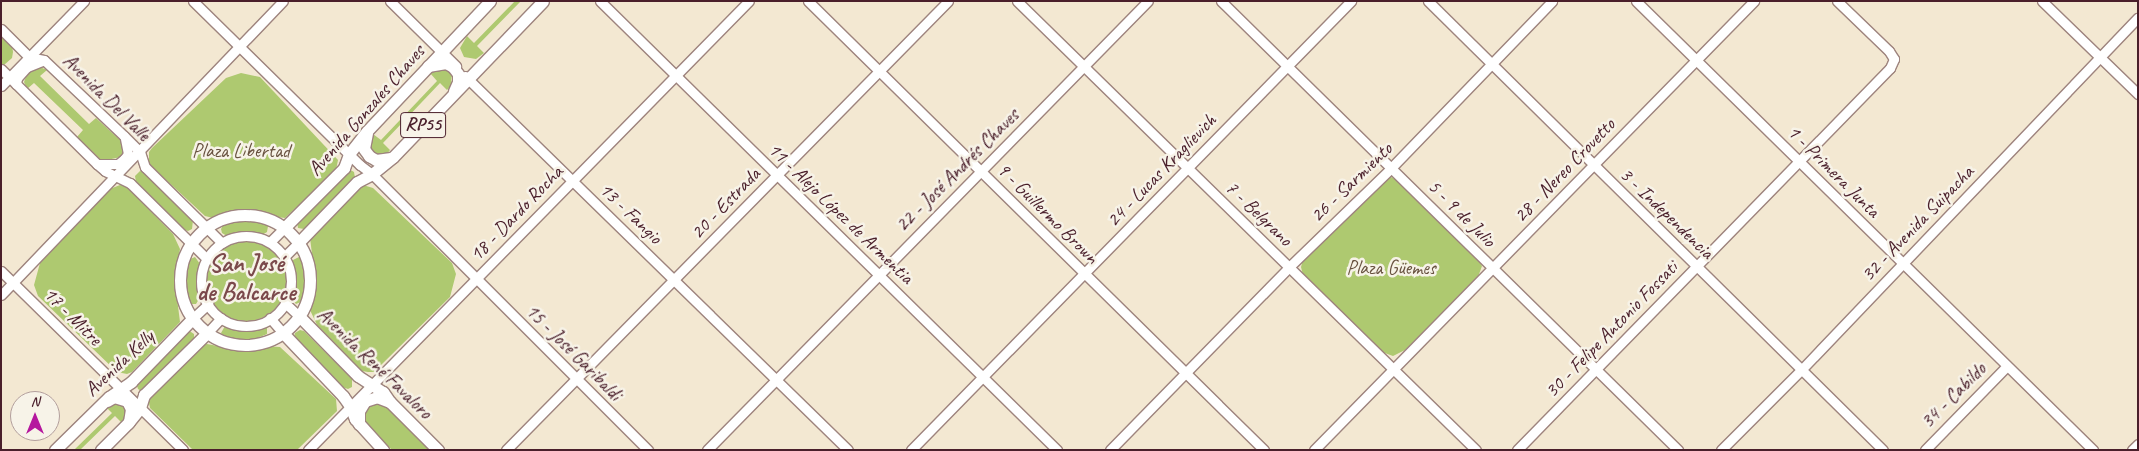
<!DOCTYPE html>
<html>
<head>
<meta charset="utf-8">
<style>
	body { margin:0 }
	#map { position:relative; width:2139px; height:451px; overflow:hidden; background:#f3e8d2; font-family:Caveat,sans-serif }
	div>[style] { position:absolute }
	.green>* { inset:0; background:#aec970 }
	.round { border-radius:50% }
	.roads { filter:drop-shadow(1px 0 #9e847e) drop-shadow(-1px 0 #9e847e) drop-shadow(0 1px #9e847e) drop-shadow(0 -1px #9e847e) }
	.minor>* { height:9px; margin:-4.5px; padding:0 4.5px; transform-origin:4.5px; border-radius:4.5px; background:#fff }
	.minor>.ring { margin:-4.5px; padding:0; box-sizing:content-box; background:none; border:9px solid #fff; border-radius:50% }
	.major>* { height:11px; margin:-5.5px; padding:0 5.5px; transform-origin:5.5px; border-radius:5.5px; background:#fff }
	.major>.ring { margin:-5.5px; padding:0; box-sizing:content-box; background:none; border:11px solid #fff; border-radius:50% }
	span { translate:-50% -50%; white-space:nowrap; text-align:center; line-height:1.15; -webkit-text-stroke:5px #f7f3e8; paint-order:stroke }
	.shield-label span { padding:1px 4px; background:#f7f3e8; border:1px solid; border-radius:4px; -webkit-text-stroke-width:0 }
	.shield-label { font-size:19px; color:#4a1f2b; font-weight:700 }
	.street-label { font-size:20px; color:#4a1f2b }
	.park-label { font-size:20px; color:#685240 }
	.district-label { font-size:25px; color:#7b494b; font-weight:700 }
	.frame { position:absolute; inset:0; border:2px solid #4a1f2b; pointer-events:none }
	.north { position:absolute; left:10px; top:391px; width:50px; height:50px; box-sizing:border-box; background:#f7f3e8; border:1px solid #b29e9c; border-radius:50%; rotate:0deg; font-size:14px; font-weight:700; line-height:20px; text-align:center; color:#4a1f2b }
	.north::after { content:''; display:block; margin:auto; width:18px; height:22px; background:#b5179e; clip-path:polygon(50% 0,100% 100%,50% 72%,0 100%) }
</style>
</head>
<body>
<div id="map">
	<div class="green">
		<div style="clip-path:polygon(515px 1px,521px 1px,477px 46px,484px 53px,476px 59px,464px 57px,460px 48px,467px 36px,474px 43px)"></div>
		<div style="clip-path:polygon(1px 34px,12px 45px,13px 52px,12px 58px,4px 65px,1px 65px)"></div>
		<div style="clip-path:polygon(442px 66px,452px 73px,451px 86px,447px 90px,440px 83px,383px 143px,390px 150px,387px 154px,382px 156px,370px 154px,368px 141px,370px 137px,373px 134px,381px 140px,437px 81px,430px 73px)"></div>
		<div style="clip-path:polygon(40px 67px,47px 70px,40px 76px,89px 124px,96px 118px,121px 141px,123px 153px,121px 157px,102px 161px,77px 137px,83px 130px,34px 83px,27px 89px,24px 82px,28px 71px)"></div>
		<div style="clip-path:polygon(241px 73px,260px 77px,338px 160px,336px 170px,285px 218px,245px 213px,213px 218px,205px 216px,149px 164px,149px 152px,152px 148px,226px 78px)"></div>
		<div style="clip-path:polygon(349px 169px,354px 172px,355px 178px,304px 229px,298px 228px,297px 222px)"></div>
		<div style="clip-path:polygon(140px 171px,144px 172px,193px 220px,192px 229px,188px 231px,183px 229px,136px 182px,135px 176px)"></div>
		<div style="clip-path:polygon(1391px 177px,1398px 181px,1477px 258px,1482px 266px,1478px 277px,1405px 350px,1393px 356px,1382px 352px,1303px 275px,1301px 267px,1303px 260px,1382px 180px)"></div>
		<div style="clip-path:polygon(120px 185px,126px 186px,173px 234px,180px 249px,175px 282px,180px 322px,132px 372px,127px 374px,117px 372px,38px 296px,34px 285px,40px 263px,110px 189px)"></div>
		<div style="clip-path:polygon(363px 185px,373px 188px,452px 263px,456px 274px,450px 297px,379px 367px,374px 372px,368px 372px,362px 371px,317px 325px,310px 310px,315px 278px,310px 238px,358px 187px)"></div>
		<div style="clip-path:polygon(243px 221px,265px 223px,268px 226px,267px 232px,262px 235px,244px 233px,227px 236px,222px 233px,221px 229px,224px 224px)"></div>
		<div class="round" style="left:205px;top:239px;width:82px;height:82px"></div>
		<div style="clip-path:polygon(195px 257px,200px 264px,197px 282px,199px 299px,196px 304px,192px 304px,187px 299px,185px 274px,188px 260px)"></div>
		<div style="clip-path:polygon(299px 257px,304px 262px,306px 282px,303px 301px,296px 304px,291px 298px,294px 282px,292px 264px,293px 260px)"></div>
		<div style="clip-path:polygon(262px 325px,267px 328px,267px 334px,253px 340px,231px 340px,224px 338px,221px 333px,225px 326px,245px 329px)"></div>
		<div style="clip-path:polygon(188px 330px,194px 334px,194px 338px,141px 391px,138px 389px,136px 383px)"></div>
		<div style="clip-path:polygon(300px 330px,304px 331px,352px 379px,352px 387px,348px 389px,342px 387px,294px 337px,295px 333px)"></div>
		<div style="clip-path:polygon(207px 344px,239px 350px,264px 346px,280px 347px,336px 399px,337px 411px,297px 450px,193px 450px,150px 408px,148px 398px,200px 345px)"></div>
		<div style="clip-path:polygon(118px 399px,128px 411px,122px 423px,115px 416px,80px 450px,74px 450px,112px 413px,105px 406px)"></div>
		<div style="clip-path:polygon(373px 402px,383px 403px,431px 450px,392px 450px,363px 421px,365px 409px)"></div>
	</div>
	<div class="roads">
		<div class="minor">
			<div style="left:193px;top:1px;width:234px;rotate:44.5deg"></div>
			<div style="left:360px;top:165px;width:15px;rotate:37deg"></div>
			<div style="left:372px;top:174px;width:390px;rotate:45deg"></div>
			<div style="left:390px;top:1px;width:93px;rotate:44.6deg"></div>
			<div style="left:600px;top:1px;width:641px;rotate:44.49deg"></div>
			<div style="left:808px;top:1px;width:640px;rotate:44.56deg"></div>
			<div style="left:1017px;top:1px;width:642px;rotate:44.37deg"></div>
			<div style="left:1221px;top:1px;width:641px;rotate:44.49deg"></div>
			<div style="left:1428px;top:1px;width:639px;rotate:44.62deg"></div>
			<div style="left:1636px;top:1px;width:641px;rotate:44.49deg"></div>
			<div style="left:2042px;top:1px;width:134px;rotate:44.1deg"></div>
			<div style="left:1px;top:29px;width:40px;rotate:45deg"></div>
			<div style="left:29px;top:57px;width:15px;rotate:11deg"></div>
			<div style="left:44px;top:60px;width:110px;rotate:43.5deg"></div>
			<div style="left:124px;top:136px;width:23px;rotate:45deg"></div>
			<div style="left:140px;top:152px;width:16px;rotate:72deg"></div>
			<div style="left:145px;top:167px;width:108px;rotate:44.6deg"></div>
			<div style="left:1px;top:69px;width:135px;rotate:44.7deg"></div>
			<div style="left:97px;top:164px;width:11px;rotate:41deg"></div>
			<div style="left:105px;top:171px;width:28px;rotate:26deg"></div>
			<div style="left:130px;top:183px;width:108px;rotate:44.6deg"></div>
			<div style="left:465px;top:76px;width:535px;rotate:44.32deg"></div>
			<div style="left:16px;top:84px;width:6px;rotate:-81deg"></div>
			<div style="left:17px;top:78px;width:15px;rotate:-48deg"></div>
			<div style="left:27px;top:67px;width:18px;rotate:-22deg"></div>
			<div style="left:1px;top:86px;width:119px;rotate:-45.7deg"></div>
			<div style="left:97px;top:164px;width:21px"></div>
			<div style="left:118px;top:164px;width:8px;rotate:-40deg"></div>
			<div style="left:124px;top:159px;width:6px;rotate:-51deg"></div>
			<div style="left:128px;top:154px;width:16px;rotate:-101deg"></div>
			<div class="ring" style="left:201px;top:236px;width:81px;height:81px"></div>
			<div style="left:270px;top:242px;width:20px;rotate:-45deg"></div>
			<div style="left:284px;top:257px;width:21px;rotate:-45deg"></div>
			<div style="left:1px;top:271px;width:255px;rotate:44.5deg"></div>
			<div style="left:1px;top:295px;width:407px;rotate:-46.2deg"></div>
			<div style="left:285px;top:303px;width:19px;rotate:43deg"></div>
			<div style="left:193px;top:318px;width:21px;rotate:-43deg"></div>
			<div style="left:270px;top:318px;width:20px;rotate:49deg"></div>
			<div style="left:208px;top:332px;width:19px;rotate:-47deg"></div>
			<div style="left:308px;top:450px;width:629px;rotate:-45.52deg"></div>
			<div style="left:506px;top:450px;width:630px;rotate:-45.45deg"></div>
			<div style="left:707px;top:450px;width:629px;rotate:-45.52deg"></div>
			<div style="left:911px;top:450px;width:629px;rotate:-45.58deg"></div>
			<div style="left:1110px;top:450px;width:256px;rotate:-45.6deg"></div>
			<div style="left:1289px;top:267px;width:142px;rotate:-44.1deg"></div>
			<div style="left:1391px;top:168px;width:232px;rotate:-46deg"></div>
			<div style="left:1314px;top:450px;width:629px;rotate:-45.58deg"></div>
			<div style="left:1517px;top:450px;width:534px;rotate:-45.68deg"></div>
			<div style="left:1890px;top:68px;width:10px;rotate:-66deg"></div>
			<div style="left:1894px;top:59px;width:9px;rotate:-122deg"></div>
			<div style="left:1889px;top:51px;width:72px;rotate:-136.1deg"></div>
			<div style="left:1721px;top:450px;width:115px;rotate:-45deg"></div>
			<div style="left:1802px;top:369px;width:486px;rotate:-46.3deg"></div>
			<div style="left:1925px;top:450px;width:117px;rotate:-45.7deg"></div>
			<div style="left:2132px;top:450px;width:8px;rotate:-45deg"></div>
		</div>
		<div class="major">
			<div style="left:428px;top:66px;width:18px;rotate:-9deg"></div>
			<div style="left:446px;top:63px;width:8px;rotate:30deg"></div>
			<div style="left:453px;top:67px;width:9px;rotate:54deg"></div>
			<div style="left:458px;top:74px;width:8px;rotate:90deg"></div>
			<div style="left:458px;top:82px;width:10px;rotate:114deg"></div>
			<div style="left:367px;top:133px;width:16px;rotate:101deg"></div>
			<div style="left:364px;top:149px;width:9px;rotate:54deg"></div>
			<div style="left:369px;top:156px;width:8px;rotate:30deg"></div>
			<div style="left:376px;top:160px;width:15px;rotate:-8deg"></div>
			<div class="ring" style="left:180px;top:215px;width:119px;height:119px"></div>
			<div style="left:284px;top:228px;width:85px;rotate:-45deg"></div>
			<div style="left:344px;top:168px;width:15px;rotate:-70deg"></div>
			<div style="left:349px;top:154px;width:29px;rotate:-52deg"></div>
			<div style="left:367px;top:131px;width:179px;rotate:-46.6deg"></div>
			<div style="left:299px;top:242px;width:83px;rotate:-46deg"></div>
			<div style="left:357px;top:182px;width:17px;rotate:-28deg"></div>
			<div style="left:372px;top:174px;width:27px;rotate:-39deg"></div>
			<div style="left:393px;top:157px;width:216px;rotate:-46.1deg"></div>
			<div style="left:299px;top:316px;width:84px;rotate:45.5deg"></div>
			<div style="left:358px;top:376px;width:30px;rotate:33deg"></div>
			<div style="left:383px;top:392px;width:12px;rotate:55deg"></div>
			<div style="left:390px;top:402px;width:68px;rotate:45deg"></div>
			<div style="left:283px;top:333px;width:87px;rotate:46.4deg"></div>
			<div style="left:343px;top:396px;width:12px;rotate:55deg"></div>
			<div style="left:350px;top:406px;width:14px;rotate:69deg"></div>
			<div style="left:355px;top:419px;width:42px;rotate:47.9deg"></div>
			<div style="left:107px;top:401px;width:8px;rotate:-30deg"></div>
			<div style="left:114px;top:397px;width:14px;rotate:17deg"></div>
			<div style="left:127px;top:401px;width:9px;rotate:63deg"></div>
			<div style="left:131px;top:409px;width:13px;rotate:99deg"></div>
			<div style="left:359px;top:424px;width:13px;rotate:-90deg"></div>
			<div style="left:359px;top:411px;width:12px;rotate:-59deg"></div>
			<div style="left:365px;top:401px;width:13px;rotate:-18deg"></div>
			<div style="left:377px;top:397px;width:14px;rotate:21deg"></div>
			<div style="left:55px;top:450px;width:76px;rotate:-44.5deg"></div>
			<div style="left:109px;top:397px;width:27px;rotate:-34deg"></div>
			<div style="left:131px;top:382px;width:89px;rotate:-45.9deg"></div>
			<div style="left:101px;top:450px;width:38px;rotate:-45deg"></div>
			<div style="left:128px;top:423px;width:19px;rotate:-51deg"></div>
			<div style="left:140px;top:408px;width:14px;rotate:-73deg"></div>
			<div style="left:144px;top:395px;width:90px;rotate:-44.5deg"></div>
		</div>
	</div>
	<div class="shield-label">
		<span style="left:423px;top:125px">RP55</span>
	</div>
	<div class="street-label">
		<span style="left:107px;top:97px;rotate:45deg">Avenida Del Valle</span>
		<span style="left:366px;top:110px;rotate:-49deg">Avenida Gonzales Chaves</span>
		<span style="left:957px;top:170px;rotate:-45deg">22 - José Andrés Chaves</span>
		<span style="left:1161px;top:170px;rotate:-46deg">24 - Lucas Kraglievich</span>
		<span style="left:1564px;top:170px;rotate:-46deg">28 - Nereo Crovetto</span>
		<span style="left:1834px;top:171px;rotate:45deg">1 - Primera Junta</span>
		<span style="left:1351px;top:182px;rotate:-44deg">26 - Sarmiento</span>
		<span style="left:725px;top:203px;rotate:-46deg">20 - Estrada</span>
		<span style="left:516px;top:213px;rotate:-46deg">18 - Dardo Rocha</span>
		<span style="left:631px;top:213px;rotate:44deg">13 - Fangio</span>
		<span style="left:841px;top:213px;rotate:44deg">11 - Alejo López de Armentia</span>
		<span style="left:1048px;top:213px;rotate:45deg">9 - Guillermo Brown</span>
		<span style="left:1259px;top:213px;rotate:44deg">7 - Belgrano</span>
		<span style="left:1462px;top:213px;rotate:45deg">5 - 9 de Julio</span>
		<span style="left:1667px;top:213px;rotate:44deg">3 - Independencia</span>
		<span style="left:1917px;top:223px;rotate:-46deg">32 - Avenida Suipacha</span>
		<span style="left:73px;top:316px;rotate:45deg">17 - Mitre</span>
		<span style="left:1611px;top:329px;rotate:-46deg">30 - Felipe Antonio Fossati</span>
		<span style="left:574px;top:352px;rotate:45deg">15 - José Garibaldi</span>
		<span style="left:119px;top:363px;rotate:-43deg">Avenida Kelly</span>
		<span style="left:375px;top:363px;rotate:44deg">Avenida René Favaloro</span>
		<span style="left:1953px;top:395px;rotate:-45deg">34 - Cabildo</span>
	</div>
	<div class="park-label">
		<span style="left:241px;top:150px">Plaza Libertad</span>
		<span style="left:1391px;top:267px">Plaza Güemes</span>
	</div>
	<div class="district-label">
		<span style="left:246px;top:278px">San José<br>de Balcarce</span>
	</div>
	<div class="frame"></div>
	<div class="north">N</div>
</div>
</body>
</html>
